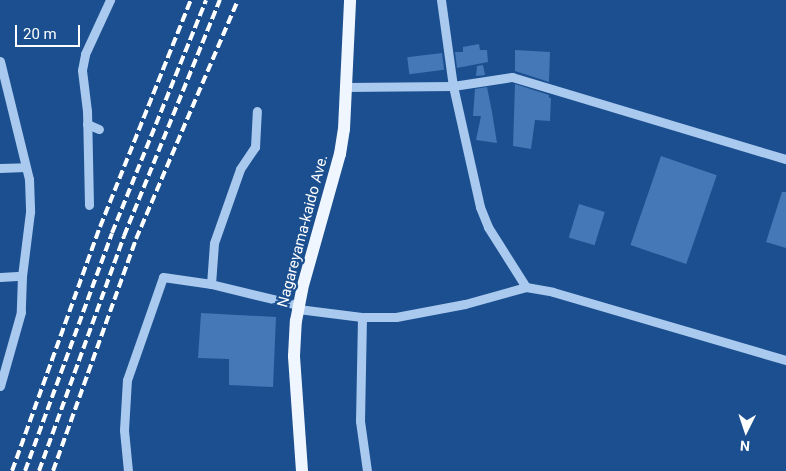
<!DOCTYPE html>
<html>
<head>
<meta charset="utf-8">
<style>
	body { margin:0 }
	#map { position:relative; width:786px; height:471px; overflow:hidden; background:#1b4f8f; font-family:Roboto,sans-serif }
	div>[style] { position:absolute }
	.building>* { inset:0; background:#4478b7; transform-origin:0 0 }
	.minor>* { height:9px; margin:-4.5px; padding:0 4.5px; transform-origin:4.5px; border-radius:4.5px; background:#a9c9ee }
	.major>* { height:12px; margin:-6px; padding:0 6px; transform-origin:6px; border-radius:6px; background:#f0f6ff }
	.rail>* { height:4px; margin-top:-2px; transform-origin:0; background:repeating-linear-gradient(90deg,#fff 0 9px,transparent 0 13px) }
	span { translate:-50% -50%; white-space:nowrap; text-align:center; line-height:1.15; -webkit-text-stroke:4.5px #1b4f8f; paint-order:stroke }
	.street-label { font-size:15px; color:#fff }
	.north { position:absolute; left:721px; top:406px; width:50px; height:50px; -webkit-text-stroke:4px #1b4f8f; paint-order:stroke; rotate:184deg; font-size:14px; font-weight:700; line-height:20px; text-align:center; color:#fff }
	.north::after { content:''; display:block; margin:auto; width:18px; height:22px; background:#fff; clip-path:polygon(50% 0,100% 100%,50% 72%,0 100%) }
	.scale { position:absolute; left:15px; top:25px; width:65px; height:22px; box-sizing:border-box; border:2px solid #fff; border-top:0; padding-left:6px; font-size:15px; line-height:18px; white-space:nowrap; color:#fff; -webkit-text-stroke:4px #1b4f8f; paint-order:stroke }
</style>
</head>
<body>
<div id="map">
	<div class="building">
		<div style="clip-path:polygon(479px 44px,480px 50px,487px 50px,488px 62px,457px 68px,455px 52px,463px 52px,463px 47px)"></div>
		<div style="clip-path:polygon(515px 50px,550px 52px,549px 82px,515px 71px)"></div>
		<div style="left:442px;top:53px;width:17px;height:35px;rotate:83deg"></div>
		<div style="clip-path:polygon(483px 65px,485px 75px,476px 76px,477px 66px)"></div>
		<div style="clip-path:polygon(515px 84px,549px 95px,549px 98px,551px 98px,550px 121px,535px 120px,531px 149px,513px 146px)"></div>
		<div style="clip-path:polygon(487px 87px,492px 112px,497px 143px,476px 140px,481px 116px,473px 116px,475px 89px)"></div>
		<div style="left:661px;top:156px;width:59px;height:94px;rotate:19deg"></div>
		<div style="clip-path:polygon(782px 192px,786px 192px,786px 248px,766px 242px)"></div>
		<div style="left:579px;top:204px;width:27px;height:35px;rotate:17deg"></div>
		<div style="clip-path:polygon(201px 313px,276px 317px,273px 387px,229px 385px,229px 359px,198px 358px)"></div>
	</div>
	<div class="minor">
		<div style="left:441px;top:0;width:87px;rotate:82.1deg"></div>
		<div style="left:453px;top:86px;width:124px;rotate:77.4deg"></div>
		<div style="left:480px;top:207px;width:22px;rotate:68deg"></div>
		<div style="left:488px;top:227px;width:71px;rotate:57.7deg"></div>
		<div style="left:0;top:61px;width:122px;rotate:76.2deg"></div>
		<div style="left:29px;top:179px;width:33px;rotate:88deg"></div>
		<div style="left:30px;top:212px;width:64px;rotate:97.1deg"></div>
		<div style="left:22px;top:276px;width:36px;rotate:92deg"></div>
		<div style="left:21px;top:312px;width:77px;rotate:105.8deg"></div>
		<div style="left:346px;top:87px;width:107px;rotate:-0.5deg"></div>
		<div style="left:453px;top:86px;width:60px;rotate:-8.7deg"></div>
		<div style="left:512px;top:77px;width:286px;rotate:16.7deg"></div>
		<div style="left:87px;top:124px;width:13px;rotate:23deg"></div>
		<div style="left:0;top:168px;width:25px;rotate:-2deg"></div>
		<div style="left:89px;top:205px;width:94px;rotate:-91.2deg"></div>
		<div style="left:87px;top:111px;width:41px;rotate:-97deg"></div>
		<div style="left:82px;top:70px;width:16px;rotate:-79deg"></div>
		<div style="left:85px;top:54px;width:60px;rotate:-65.2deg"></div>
		<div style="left:0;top:277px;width:22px;rotate:-3deg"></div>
		<div style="left:211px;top:284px;width:41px;rotate:-85.8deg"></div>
		<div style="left:214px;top:243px;width:78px;rotate:-70.6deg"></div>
		<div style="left:240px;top:169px;width:27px;rotate:-56deg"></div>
		<div style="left:255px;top:147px;width:36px;rotate:-87deg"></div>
		<div style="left:298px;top:309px;width:64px;rotate:7.1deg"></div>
		<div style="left:362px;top:317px;width:34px"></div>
		<div style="left:396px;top:317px;width:70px;rotate:-10.7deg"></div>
		<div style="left:465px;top:304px;width:63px;rotate:-15.6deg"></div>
		<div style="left:526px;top:287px;width:27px;rotate:10deg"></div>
		<div style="left:553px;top:292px;width:243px;rotate:16.3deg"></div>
		<div style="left:362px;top:317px;width:104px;rotate:91.1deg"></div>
		<div style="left:360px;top:421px;width:50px;rotate:82deg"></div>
		<div style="left:128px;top:471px;width:41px;rotate:-95.6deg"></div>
		<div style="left:124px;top:430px;width:50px;rotate:-86.6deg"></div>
		<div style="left:127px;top:380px;width:109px;rotate:-70.7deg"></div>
		<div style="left:163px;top:277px;width:49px;rotate:8.3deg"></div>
		<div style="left:211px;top:284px;width:89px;rotate:13.6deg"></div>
	</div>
	<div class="major">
		<div style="left:302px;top:471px;width:115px;rotate:-94deg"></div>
		<div style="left:294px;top:356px;width:35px;rotate:-87deg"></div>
		<div style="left:296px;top:321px;width:33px;rotate:-79deg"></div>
		<div style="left:302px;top:289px;width:140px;rotate:-74.3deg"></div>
		<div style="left:340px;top:154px;width:25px;rotate:-81deg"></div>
		<div style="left:344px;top:129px;width:129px;rotate:-87.3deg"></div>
	</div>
	<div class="rail">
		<div style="left:12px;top:471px;width:259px;rotate:-70.2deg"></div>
		<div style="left:100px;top:227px;width:245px;rotate:-68.2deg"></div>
		<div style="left:25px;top:471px;width:253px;rotate:-69.9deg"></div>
		<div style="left:112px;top:233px;width:251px;rotate:-68deg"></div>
		<div style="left:39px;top:471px;width:250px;rotate:-70.1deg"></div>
		<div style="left:124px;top:236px;width:255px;rotate:-67.9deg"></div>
		<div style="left:53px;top:471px;width:246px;rotate:-70.3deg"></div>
		<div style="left:136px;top:239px;width:260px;rotate:-66.9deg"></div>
	</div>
	<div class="street-label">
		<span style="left:303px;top:231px;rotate:-75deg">Nagareyama-kaido Ave.</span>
	</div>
	<div class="north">N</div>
	<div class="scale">20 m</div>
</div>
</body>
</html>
